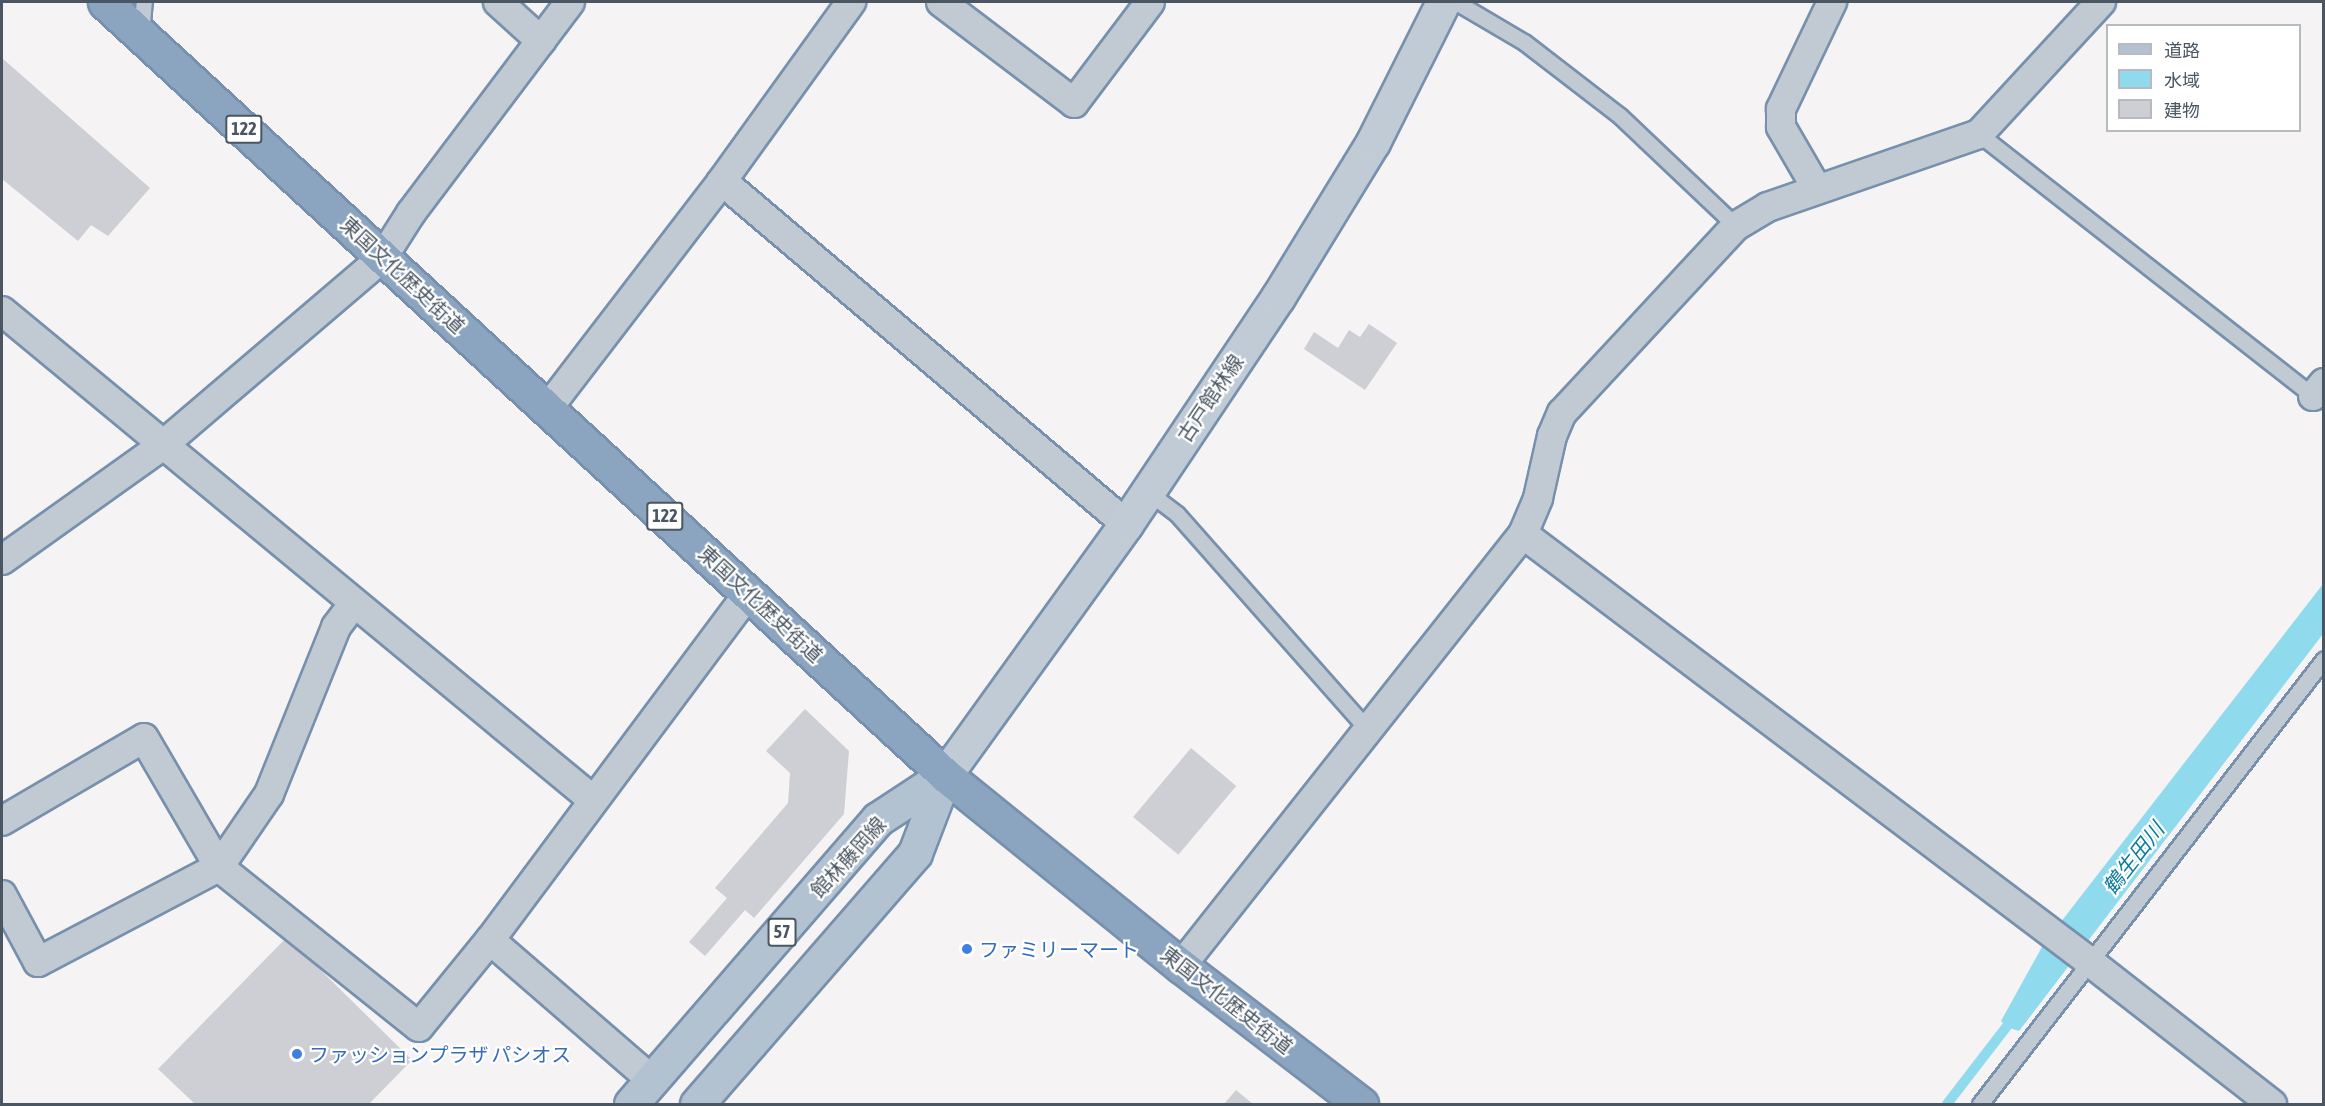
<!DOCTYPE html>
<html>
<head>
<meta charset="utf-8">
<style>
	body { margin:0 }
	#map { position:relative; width:2325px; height:1106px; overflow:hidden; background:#f5f3f3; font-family:"Asap Condensed","Noto Sans JP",sans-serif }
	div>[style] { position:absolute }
	.water>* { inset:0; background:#90daee }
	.stream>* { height:10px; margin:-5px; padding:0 5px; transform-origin:5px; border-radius:5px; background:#90daee }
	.building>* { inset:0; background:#cdcfd5; transform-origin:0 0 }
	.roads { filter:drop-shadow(2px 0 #7690ad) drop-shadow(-2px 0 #7690ad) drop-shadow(0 2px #7690ad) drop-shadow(0 -2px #7690ad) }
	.lane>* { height:15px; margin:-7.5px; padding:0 7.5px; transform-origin:7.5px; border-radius:7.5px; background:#c1cad2 }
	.street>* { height:28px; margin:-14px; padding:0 14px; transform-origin:14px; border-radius:14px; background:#c1cad2 }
	.secondary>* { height:33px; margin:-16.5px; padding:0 16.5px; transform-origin:16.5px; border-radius:16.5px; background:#c1cbd6 }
	.primary>* { height:33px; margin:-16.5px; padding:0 16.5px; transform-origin:16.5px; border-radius:16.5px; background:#b3c2d1 }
	.highway>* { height:33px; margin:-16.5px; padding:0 16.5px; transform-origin:16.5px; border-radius:16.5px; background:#8ba5c1 }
	.dots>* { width:16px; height:16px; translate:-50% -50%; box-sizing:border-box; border:3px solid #fff; border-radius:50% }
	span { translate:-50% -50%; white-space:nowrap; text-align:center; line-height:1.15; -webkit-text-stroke:4.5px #fff; paint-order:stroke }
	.shield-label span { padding:2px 4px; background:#fff; border:2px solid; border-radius:4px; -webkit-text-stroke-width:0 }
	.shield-label { font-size:18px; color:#4a5661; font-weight:700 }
	.street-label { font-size:20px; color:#4a5661 }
	.shop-label { font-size:20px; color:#366cbe }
	.left { translate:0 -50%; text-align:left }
	.water-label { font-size:21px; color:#0c7c9b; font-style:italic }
	.frame { position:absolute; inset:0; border:3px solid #4a5661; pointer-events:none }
	.legend { position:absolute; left:2106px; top:24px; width:195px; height:108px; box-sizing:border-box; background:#fff; border:2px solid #b7bbc0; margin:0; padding:8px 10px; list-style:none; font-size:18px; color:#4a5661 }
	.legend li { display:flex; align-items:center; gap:12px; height:30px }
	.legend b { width:30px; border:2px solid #b7bbc0 }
</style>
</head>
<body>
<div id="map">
	<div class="water">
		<div style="clip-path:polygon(2323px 584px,2323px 634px,2019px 1031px,2007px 1027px,2001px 1021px,2043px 945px)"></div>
	</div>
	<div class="stream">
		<div style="left:1947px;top:1104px;width:110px;rotate:-52.4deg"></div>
	</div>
	<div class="building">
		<div style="clip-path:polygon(2px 58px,150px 188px,108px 236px,91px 225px,78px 241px,2px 179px)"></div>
		<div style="clip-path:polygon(1369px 324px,1397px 343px,1365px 390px,1304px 349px,1314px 332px,1338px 348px,1349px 330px,1360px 337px)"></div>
		<div style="clip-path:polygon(805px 709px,849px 751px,844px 814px,754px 918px,745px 910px,705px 956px,689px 942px,727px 898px,715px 888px,788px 803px,790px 773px,766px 751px)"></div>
		<div style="left:1191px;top:748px;width:59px;height:90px;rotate:40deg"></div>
		<div style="clip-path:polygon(287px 937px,412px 1060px,369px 1104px,195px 1104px,158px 1069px)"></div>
		<div style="clip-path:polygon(1236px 1090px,1253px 1104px,1224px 1104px)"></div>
	</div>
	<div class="roads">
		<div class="lane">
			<div style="left:1456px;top:2px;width:79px;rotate:30.5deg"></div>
			<div style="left:1524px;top:42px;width:121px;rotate:37.6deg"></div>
			<div style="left:1620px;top:116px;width:160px;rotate:43.5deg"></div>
			<div style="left:141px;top:34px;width:32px;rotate:-85deg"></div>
			<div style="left:1979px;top:134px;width:428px;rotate:38.1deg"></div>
			<div style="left:1148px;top:492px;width:36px;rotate:37deg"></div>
			<div style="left:1177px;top:514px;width:287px;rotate:48.5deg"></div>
			<div style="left:1980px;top:1104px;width:562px;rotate:-52.29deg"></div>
		</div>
		<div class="street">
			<div style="left:498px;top:2px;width:58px;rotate:42.2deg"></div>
			<div style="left:941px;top:2px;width:167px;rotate:37.2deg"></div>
			<div style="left:1074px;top:103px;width:126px;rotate:-53deg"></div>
			<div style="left:722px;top:181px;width:530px;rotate:40.33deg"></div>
			<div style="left:1817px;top:189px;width:72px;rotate:-120.1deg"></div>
			<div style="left:1781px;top:127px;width:18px;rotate:-90deg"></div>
			<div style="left:1781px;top:109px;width:119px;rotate:-64.5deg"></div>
			<div style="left:2px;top:311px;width:767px;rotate:39.6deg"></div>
			<div style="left:2313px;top:396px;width:17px;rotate:-50deg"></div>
			<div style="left:548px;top:408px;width:286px;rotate:-52.5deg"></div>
			<div style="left:722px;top:181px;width:221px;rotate:-54.2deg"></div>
			<div style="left:1523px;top:534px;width:710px;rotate:37.05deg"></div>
			<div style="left:2090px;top:962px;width:231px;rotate:38deg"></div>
			<div style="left:2px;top:560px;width:198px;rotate:-35.5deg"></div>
			<div style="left:163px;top:445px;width:289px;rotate:-40.5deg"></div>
			<div style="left:383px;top:257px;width:52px;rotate:-57.5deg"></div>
			<div style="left:411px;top:213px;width:264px;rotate:-53deg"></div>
			<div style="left:2px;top:821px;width:164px;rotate:-30.3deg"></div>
			<div style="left:144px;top:738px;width:149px;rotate:59.8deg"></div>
			<div style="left:219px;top:867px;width:256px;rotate:38.7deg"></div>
			<div style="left:419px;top:1027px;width:112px;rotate:-50.8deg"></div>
			<div style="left:490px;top:940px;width:433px;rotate:-53.3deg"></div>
			<div style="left:2px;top:895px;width:76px;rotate:61.8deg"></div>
			<div style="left:38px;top:962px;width:204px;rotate:-27.7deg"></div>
			<div style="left:219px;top:867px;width:88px;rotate:-55.6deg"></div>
			<div style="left:269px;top:794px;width:180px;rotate:-68.1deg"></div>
			<div style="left:336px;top:627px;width:30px;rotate:-53deg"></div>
			<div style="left:490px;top:940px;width:216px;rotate:40.9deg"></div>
			<div style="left:1181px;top:966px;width:551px;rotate:-51.63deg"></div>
			<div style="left:1523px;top:534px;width:39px;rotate:-67deg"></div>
			<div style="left:1538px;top:498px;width:64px;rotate:-77.3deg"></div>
			<div style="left:1552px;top:436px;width:25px;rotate:-67deg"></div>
			<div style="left:1562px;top:413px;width:255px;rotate:-47.1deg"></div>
			<div style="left:1736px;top:226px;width:37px;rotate:-31deg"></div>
			<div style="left:1768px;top:207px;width:223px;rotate:-19.1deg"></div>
			<div style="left:1979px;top:134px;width:180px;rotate:-47.3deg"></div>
		</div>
		<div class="secondary">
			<div style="left:945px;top:775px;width:309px;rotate:-54.2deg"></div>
			<div style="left:1126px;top:524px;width:273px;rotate:-56.2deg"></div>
			<div style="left:1278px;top:297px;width:182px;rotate:-58.5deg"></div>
			<div style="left:1373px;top:142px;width:157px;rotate:-63.4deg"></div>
		</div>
		<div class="primary">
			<div style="left:631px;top:1104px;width:377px;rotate:-49.1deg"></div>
			<div style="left:878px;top:819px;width:80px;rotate:-33.3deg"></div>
			<div style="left:697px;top:1104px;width:332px;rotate:-49deg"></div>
			<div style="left:915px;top:853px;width:84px;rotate:-69deg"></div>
		</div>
		<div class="highway">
			<div style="left:105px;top:2px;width:1142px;rotate:42.62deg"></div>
			<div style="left:945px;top:775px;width:304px;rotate:39deg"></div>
			<div style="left:1181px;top:966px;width:227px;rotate:37.5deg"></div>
		</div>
	</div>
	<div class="dots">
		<div style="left:967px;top:949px;background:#3f7fe0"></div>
		<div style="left:297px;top:1054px;background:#3f7fe0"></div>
	</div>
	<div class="shield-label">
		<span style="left:244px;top:129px">122</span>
		<span style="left:665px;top:516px">122</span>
		<span style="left:782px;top:932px">57</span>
	</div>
	<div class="street-label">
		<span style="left:403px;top:275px;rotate:43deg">東国文化歴史街道</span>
		<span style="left:1210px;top:398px;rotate:-56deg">古戸館林線</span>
		<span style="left:761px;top:604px;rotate:43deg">東国文化歴史街道</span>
		<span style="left:848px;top:857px;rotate:-48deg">館林藤岡線</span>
		<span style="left:1227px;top:1000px;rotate:38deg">東国文化歴史街道</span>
	</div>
	<div class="shop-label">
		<span class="left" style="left:979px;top:949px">ファミリーマート</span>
		<span class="left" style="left:309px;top:1054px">ファッションプラザ パシオス</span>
	</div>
	<div class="water-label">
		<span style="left:2133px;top:858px;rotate:-52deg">鶴生田川</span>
	</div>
	<div class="frame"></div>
	<ul class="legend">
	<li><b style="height:8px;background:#b3c2d1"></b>道路</li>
	<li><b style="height:16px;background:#90daee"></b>水域</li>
	<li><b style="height:16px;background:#cdcfd5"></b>建物</li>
	</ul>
</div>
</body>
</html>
